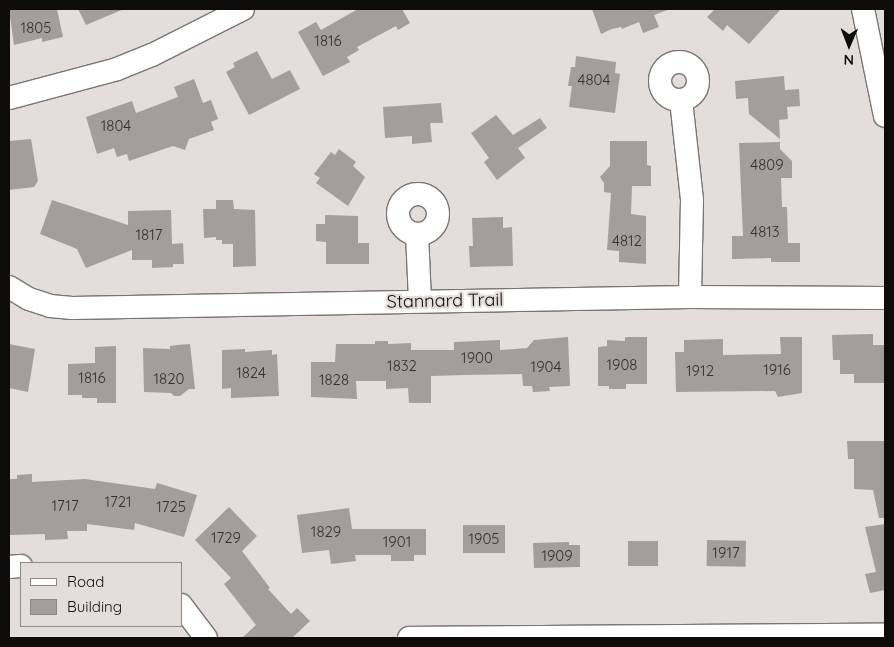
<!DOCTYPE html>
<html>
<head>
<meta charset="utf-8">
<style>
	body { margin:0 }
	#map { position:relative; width:894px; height:647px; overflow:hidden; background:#e3dddb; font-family:Quicksand,sans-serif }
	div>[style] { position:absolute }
	.building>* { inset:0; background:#a39e9c; transform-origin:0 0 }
	.roads { filter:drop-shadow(1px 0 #7a7573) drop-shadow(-1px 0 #7a7573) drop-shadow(0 1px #7a7573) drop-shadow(0 -1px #7a7573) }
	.minor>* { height:22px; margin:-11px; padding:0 11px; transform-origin:11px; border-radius:11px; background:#fff }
	.minor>.ring { margin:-11px; padding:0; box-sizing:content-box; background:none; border:22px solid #fff; border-radius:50% }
	span { translate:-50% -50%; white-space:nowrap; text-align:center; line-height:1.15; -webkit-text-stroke:4.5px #e3dddb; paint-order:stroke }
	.number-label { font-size:15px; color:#33302f }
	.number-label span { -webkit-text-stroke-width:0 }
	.street-label { font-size:18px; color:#0e0c0b }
	.frame { position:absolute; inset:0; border:10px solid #0e0c0b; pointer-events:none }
	.legend { position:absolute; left:20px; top:562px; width:162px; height:65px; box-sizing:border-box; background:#e3dddb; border:1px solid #8e8988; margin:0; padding:6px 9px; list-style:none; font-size:15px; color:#0e0c0b }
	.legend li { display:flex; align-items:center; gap:10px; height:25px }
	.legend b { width:25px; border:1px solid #8e8988 }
	.north { position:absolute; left:824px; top:20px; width:50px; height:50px; -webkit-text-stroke:4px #e3dddb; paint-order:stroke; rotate:181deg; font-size:14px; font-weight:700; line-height:20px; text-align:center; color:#0e0c0b }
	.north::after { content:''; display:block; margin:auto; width:18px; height:22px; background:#0e0c0b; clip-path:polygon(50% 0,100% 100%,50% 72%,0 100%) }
</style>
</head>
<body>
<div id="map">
	<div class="building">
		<div style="clip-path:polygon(9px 9px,57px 9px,63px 37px,42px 42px,42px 38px,14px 45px)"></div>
		<div style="clip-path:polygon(78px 9px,124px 9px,86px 25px)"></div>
		<div style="clip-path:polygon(358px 9px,402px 9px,410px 23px,398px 30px,396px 26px,357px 47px,359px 50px,347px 57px,350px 62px,323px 76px,298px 32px,316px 22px,321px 30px)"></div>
		<div style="clip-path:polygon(592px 9px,670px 9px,654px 15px,659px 27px,643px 33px,639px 22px,622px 29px,621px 27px,612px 29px,601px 34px)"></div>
		<div style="clip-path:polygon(715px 9px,781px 9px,749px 44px,727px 25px,723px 31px,707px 17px)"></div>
		<div style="clip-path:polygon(257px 51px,272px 79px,290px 70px,300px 89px,249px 115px,226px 72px,235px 67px,233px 63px)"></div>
		<div style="clip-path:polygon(576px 56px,616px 62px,615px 73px,620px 74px,615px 113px,569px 107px,572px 86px,568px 86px,571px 67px,575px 67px)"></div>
		<div style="clip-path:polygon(784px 76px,785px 90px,799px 89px,800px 106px,787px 107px,788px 119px,779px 120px,780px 139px,749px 114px,748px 98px,736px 99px,735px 81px)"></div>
		<div style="clip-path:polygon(194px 79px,203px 103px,211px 100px,218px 119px,211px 122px,214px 130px,189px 139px,185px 150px,173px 146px,129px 161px,127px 154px,117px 157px,114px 148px,97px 154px,86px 117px,132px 101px,136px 113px,178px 97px,174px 87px)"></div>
		<div style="clip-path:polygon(441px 103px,443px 123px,430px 123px,432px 142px,412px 144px,412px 136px,385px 138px,383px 107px)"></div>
		<div style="clip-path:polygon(496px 115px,513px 135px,540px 118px,547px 128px,518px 148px,525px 158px,497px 180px,484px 162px,489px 158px,471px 133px)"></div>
		<div style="clip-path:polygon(31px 139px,38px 181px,34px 187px,9px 190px,9px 141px)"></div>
		<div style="clip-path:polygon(610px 141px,647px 141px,647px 165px,651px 166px,651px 186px,632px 186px,631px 214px,646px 216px,646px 264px,619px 262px,619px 251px,607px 250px,611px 193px,604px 192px,604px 183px,600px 177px,610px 166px)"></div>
		<div style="clip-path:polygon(780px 142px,780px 149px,792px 161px,792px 178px,781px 178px,782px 207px,787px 207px,788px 243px,800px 243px,800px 262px,771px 262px,771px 258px,732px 259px,732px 236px,743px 236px,739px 143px)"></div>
		<div style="clip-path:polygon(339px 149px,356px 162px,353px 166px,365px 177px,348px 206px,316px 183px,320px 178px,314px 174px,331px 152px,335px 155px)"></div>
		<div style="clip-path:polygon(52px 200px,128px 225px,128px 211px,171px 210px,172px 244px,183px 243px,184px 264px,173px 264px,173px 267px,152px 268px,152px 260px,132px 260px,132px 250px,86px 268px,77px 249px,40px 234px)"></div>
		<div style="clip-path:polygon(216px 200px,233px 200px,234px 209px,255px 210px,256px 266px,233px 267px,233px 244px,222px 244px,222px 240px,216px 240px,216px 237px,204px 238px,203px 209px,216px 209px)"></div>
		<div style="clip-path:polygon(325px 215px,358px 216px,358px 243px,369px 243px,369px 264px,326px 264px,326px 242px,316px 241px,316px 224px,325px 224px)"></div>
		<div style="clip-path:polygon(503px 217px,503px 228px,512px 227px,513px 266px,470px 267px,469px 246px,473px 246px,472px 218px)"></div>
		<div style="clip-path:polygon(873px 334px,873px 345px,885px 345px,885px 383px,854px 383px,854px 374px,840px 374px,840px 360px,833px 360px,832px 335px)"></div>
		<div style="clip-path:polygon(568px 337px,570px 386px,549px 387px,550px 391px,533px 392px,532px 386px,523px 386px,522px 374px,465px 375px,431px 376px,431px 403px,409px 403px,408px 388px,386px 389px,386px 381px,356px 381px,357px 399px,311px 397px,311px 362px,335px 362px,336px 344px,375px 344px,375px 341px,388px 341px,388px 344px,411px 343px,411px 350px,454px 350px,454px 342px,500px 340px,500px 350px,527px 348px,534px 340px)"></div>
		<div style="clip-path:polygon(625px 337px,647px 337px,647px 384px,626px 384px,626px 389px,609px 389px,609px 386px,598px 386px,598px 347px,607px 346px,607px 340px,625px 341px)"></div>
		<div style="clip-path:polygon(780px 337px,802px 337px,802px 393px,778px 397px,775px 391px,676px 392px,675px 352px,684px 352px,684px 340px,723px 339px,723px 355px,781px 354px)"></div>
		<div style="clip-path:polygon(9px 344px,35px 349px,28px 392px,9px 388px)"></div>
		<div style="clip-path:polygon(190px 344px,195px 389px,189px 389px,180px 396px,174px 396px,171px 393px,144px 392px,143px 348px,170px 349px,170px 346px,177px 345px)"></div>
		<div style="clip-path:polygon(116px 346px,116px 403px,97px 403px,97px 398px,82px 398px,82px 395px,68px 395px,68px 364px,95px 363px,95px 347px)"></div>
		<div style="clip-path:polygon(245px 349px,245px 352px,272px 350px,272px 355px,277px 354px,279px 396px,231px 398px,231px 388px,222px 389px,222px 350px)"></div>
		<div style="clip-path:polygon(847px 441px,885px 441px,885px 518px,879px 518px,873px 490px,854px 489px,854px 459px,848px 459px)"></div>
		<div style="clip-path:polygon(32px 474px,32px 482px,85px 479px,155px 489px,157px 483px,197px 495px,184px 537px,135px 523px,134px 530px,87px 524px,87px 531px,67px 531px,68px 539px,45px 540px,45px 534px,9px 535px,9px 479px,17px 479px,17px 475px)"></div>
		<div style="clip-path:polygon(229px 507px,257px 536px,242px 551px,270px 588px,268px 589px,291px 614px,297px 608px,310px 621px,292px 638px,242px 638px,256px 625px,224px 584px,231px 578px,195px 540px)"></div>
		<div style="clip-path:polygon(349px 508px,352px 529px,426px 529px,426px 555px,414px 555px,414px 561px,391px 561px,391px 555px,355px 555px,356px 561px,331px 564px,329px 550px,302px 553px,297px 515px)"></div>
		<div style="clip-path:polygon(885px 524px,885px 590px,870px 593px,865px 574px,876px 572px,865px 527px)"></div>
		<div style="left:505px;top:525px;width:28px;height:42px;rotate:90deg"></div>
		<div style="left:707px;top:540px;width:39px;height:26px;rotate:1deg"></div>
		<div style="left:628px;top:541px;width:30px;height:25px"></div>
		<div style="clip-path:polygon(569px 542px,569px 545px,580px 545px,580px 567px,534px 568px,533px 543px)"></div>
	</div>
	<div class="roads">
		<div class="minor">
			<div style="left:863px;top:9px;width:109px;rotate:78.4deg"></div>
			<div class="ring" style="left:660px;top:62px;width:16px;height:16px"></div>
			<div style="left:9px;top:98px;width:112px;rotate:-15deg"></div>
			<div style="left:117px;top:69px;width:38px;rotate:-22deg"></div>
			<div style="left:152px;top:55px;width:102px;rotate:-26.8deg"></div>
			<div style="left:681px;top:100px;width:101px;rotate:83.7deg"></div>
			<div style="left:692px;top:200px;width:97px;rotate:91.2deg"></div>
			<div class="ring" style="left:398px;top:194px;width:18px;height:18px"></div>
			<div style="left:417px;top:234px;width:67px;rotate:87.4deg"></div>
			<div style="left:9px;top:287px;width:23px;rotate:31deg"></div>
			<div style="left:29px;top:299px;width:22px;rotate:18deg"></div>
			<div style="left:50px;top:306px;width:22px;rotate:5deg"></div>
			<div style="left:72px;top:308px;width:618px;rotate:-1.02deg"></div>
			<div style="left:690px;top:297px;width:195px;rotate:0.3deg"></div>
			<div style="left:9px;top:567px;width:12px;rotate:-5deg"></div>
			<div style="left:181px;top:605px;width:41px;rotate:52.9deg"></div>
			<div style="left:409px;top:638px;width:476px;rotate:-0.4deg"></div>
		</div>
	</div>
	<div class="number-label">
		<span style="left:36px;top:28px">1805</span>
		<span style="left:328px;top:41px">1816</span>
		<span style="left:594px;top:80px">4804</span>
		<span style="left:116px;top:126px">1804</span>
		<span style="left:767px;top:165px">4809</span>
		<span style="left:765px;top:232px">4813</span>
		<span style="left:149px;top:235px">1817</span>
		<span style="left:627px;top:241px">4812</span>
		<span style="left:477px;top:358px">1900</span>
		<span style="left:622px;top:365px">1908</span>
		<span style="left:402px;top:366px">1832</span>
		<span style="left:546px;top:367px">1904</span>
		<span style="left:777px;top:370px">1916</span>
		<span style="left:700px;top:371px">1912</span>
		<span style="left:251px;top:373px">1824</span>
		<span style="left:92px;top:378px">1816</span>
		<span style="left:169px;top:379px">1820</span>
		<span style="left:334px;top:380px">1828</span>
		<span style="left:118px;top:502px">1721</span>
		<span style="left:65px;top:506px">1717</span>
		<span style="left:171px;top:507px">1725</span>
		<span style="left:326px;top:532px">1829</span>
		<span style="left:226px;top:538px">1729</span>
		<span style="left:484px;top:539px">1905</span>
		<span style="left:397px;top:542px">1901</span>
		<span style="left:726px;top:553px">1917</span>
		<span style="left:557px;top:556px">1909</span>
	</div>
	<div class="street-label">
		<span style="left:445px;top:301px;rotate:-1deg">Stannard Trail</span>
	</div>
	<div class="frame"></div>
	<ul class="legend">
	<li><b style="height:6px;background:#fff"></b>Road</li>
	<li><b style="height:14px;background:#a39e9c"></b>Building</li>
	</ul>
	<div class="north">N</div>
</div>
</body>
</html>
